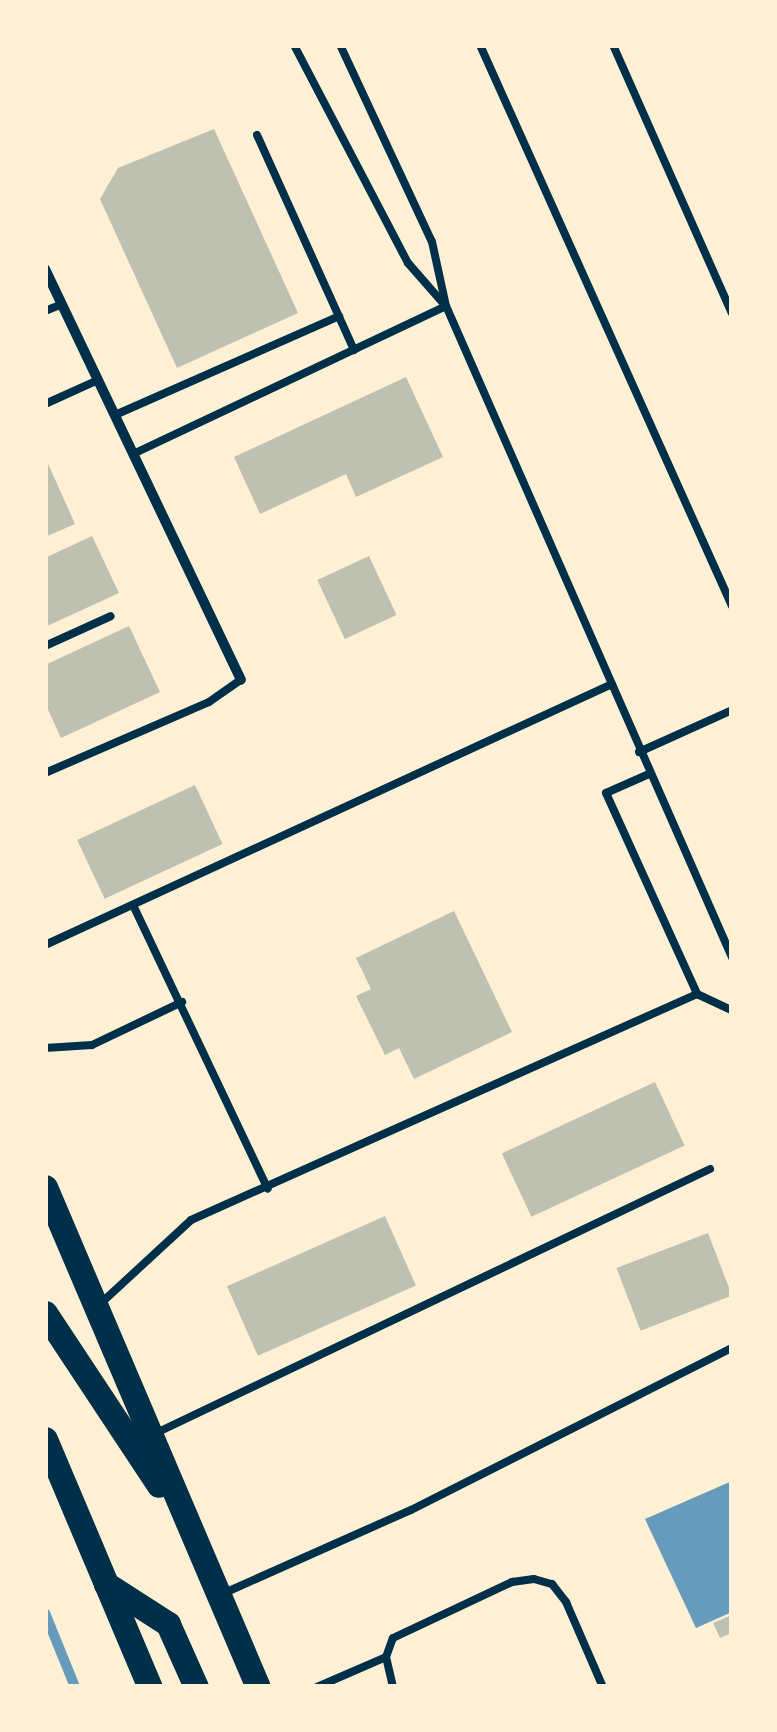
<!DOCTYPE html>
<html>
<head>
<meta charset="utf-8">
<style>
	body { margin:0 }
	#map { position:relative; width:777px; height:1732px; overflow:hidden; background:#fdf0d5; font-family:Spectral,serif }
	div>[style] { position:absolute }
	.water>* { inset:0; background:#669bbc }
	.stream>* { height:10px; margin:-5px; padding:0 5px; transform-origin:5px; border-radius:5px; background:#669bbc }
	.building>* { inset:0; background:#bec0b2; transform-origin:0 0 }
	.service>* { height:8px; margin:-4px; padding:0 4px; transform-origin:4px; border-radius:4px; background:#003049 }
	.minor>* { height:10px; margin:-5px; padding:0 5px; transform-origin:5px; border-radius:5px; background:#003049 }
	.trunk>* { height:25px; margin:-12.5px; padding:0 12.5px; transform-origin:12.5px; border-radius:12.5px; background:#003049 }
	span { translate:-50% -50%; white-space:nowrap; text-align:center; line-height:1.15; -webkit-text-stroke:8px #fdf0d5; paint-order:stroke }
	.frame { position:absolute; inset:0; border:48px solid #fdf0d5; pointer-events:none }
</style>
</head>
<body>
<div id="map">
	<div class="water">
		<div style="clip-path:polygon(732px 1481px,732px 1612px,696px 1628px,645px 1519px)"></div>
	</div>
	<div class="stream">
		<div style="left:45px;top:1613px;width:80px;rotate:67.9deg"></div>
	</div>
	<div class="building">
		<div style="clip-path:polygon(214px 129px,298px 313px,177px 368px,100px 199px,118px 168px)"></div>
		<div style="clip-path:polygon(406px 377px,443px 457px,356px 497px,346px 474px,260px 514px,234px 457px)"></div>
		<div style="clip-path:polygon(45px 457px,75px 524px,45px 537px)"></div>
		<div style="clip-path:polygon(92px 536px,119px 593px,45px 627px,45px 558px)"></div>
		<div style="left:369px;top:556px;width:65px;height:57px;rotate:65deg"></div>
		<div style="clip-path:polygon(129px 626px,160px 692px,61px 738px,45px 703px,45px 665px)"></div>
		<div style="left:195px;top:785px;width:65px;height:130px;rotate:65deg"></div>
		<div style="clip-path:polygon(454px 911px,512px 1032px,414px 1079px,399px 1048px,385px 1055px,356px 996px,371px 989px,356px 958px)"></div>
		<div style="left:655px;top:1082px;width:70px;height:169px;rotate:65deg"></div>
		<div style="left:385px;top:1216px;width:76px;height:173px;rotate:66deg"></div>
		<div style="left:708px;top:1233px;width:67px;height:98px;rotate:69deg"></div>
		<div style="clip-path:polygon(732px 1615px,732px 1633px,720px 1638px,713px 1623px)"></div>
	</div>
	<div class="service">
		<div style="left:294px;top:45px;width:246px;rotate:62.4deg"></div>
		<div style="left:408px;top:263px;width:53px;rotate:48.8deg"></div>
		<div style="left:480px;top:45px;width:615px;rotate:65.81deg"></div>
		<div style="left:613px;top:45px;width:293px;rotate:66.1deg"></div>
		<div style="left:257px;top:135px;width:236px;rotate:65.7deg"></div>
		<div style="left:45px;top:311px;width:18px;rotate:-22deg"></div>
		<div style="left:45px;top:404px;width:58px;rotate:-24.4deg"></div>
		<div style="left:115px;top:415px;width:245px;rotate:-23.8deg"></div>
		<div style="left:133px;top:454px;width:346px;rotate:-25.3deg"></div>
		<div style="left:45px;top:646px;width:72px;rotate:-24.4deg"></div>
		<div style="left:612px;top:684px;width:298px;rotate:66.3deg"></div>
		<div style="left:639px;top:752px;width:102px;rotate:-24.3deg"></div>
		<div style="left:45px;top:773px;width:179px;rotate:-23.4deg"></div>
		<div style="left:209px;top:702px;width:39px;rotate:-35deg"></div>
		<div style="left:649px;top:774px;width:47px;rotate:156.2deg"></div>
		<div style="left:606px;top:793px;width:221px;rotate:65.6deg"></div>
		<div style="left:697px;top:994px;width:38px;rotate:25deg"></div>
		<div style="left:133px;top:905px;width:314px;rotate:64.6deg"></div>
		<div style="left:45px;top:945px;width:624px;rotate:-24.72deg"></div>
		<div style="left:612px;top:684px;width:413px;rotate:-113.7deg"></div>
		<div style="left:446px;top:306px;width:66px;rotate:-102.3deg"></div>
		<div style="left:432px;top:242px;width:217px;rotate:-115deg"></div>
		<div style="left:45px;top:1048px;width:47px;rotate:-3.7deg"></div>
		<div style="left:92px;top:1045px;width:100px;rotate:-25.5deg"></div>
		<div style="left:99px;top:1305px;width:125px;rotate:-42.7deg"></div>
		<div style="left:191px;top:1220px;width:554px;rotate:-24.07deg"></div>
		<div style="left:154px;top:1434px;width:616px;rotate:-25.48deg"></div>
		<div style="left:222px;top:1594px;width:207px;rotate:-24deg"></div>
		<div style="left:411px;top:1510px;width:357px;rotate:-26.8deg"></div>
		<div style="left:317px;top:1687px;width:75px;rotate:-23.5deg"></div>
		<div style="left:393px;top:1687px;width:31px;rotate:-103deg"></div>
		<div style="left:386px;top:1657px;width:20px;rotate:-70deg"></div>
		<div style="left:393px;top:1638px;width:132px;rotate:-25.2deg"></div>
		<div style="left:512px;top:1582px;width:22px;rotate:-8deg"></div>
		<div style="left:534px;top:1579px;width:19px;rotate:16deg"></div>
		<div style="left:552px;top:1584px;width:23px;rotate:52deg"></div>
		<div style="left:566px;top:1602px;width:93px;rotate:66.5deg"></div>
	</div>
	<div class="minor">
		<div style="left:45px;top:269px;width:455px;rotate:64.5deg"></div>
	</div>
	<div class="trunk">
		<div style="left:45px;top:1187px;width:543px;rotate:66.93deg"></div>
		<div style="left:45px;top:1313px;width:206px;rotate:56.5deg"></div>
		<div style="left:45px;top:1439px;width:269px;rotate:67.1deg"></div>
		<div style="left:106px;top:1584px;width:74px;rotate:32.8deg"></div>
		<div style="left:168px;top:1624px;width:69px;rotate:66deg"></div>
	</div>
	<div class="frame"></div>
</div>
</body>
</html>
